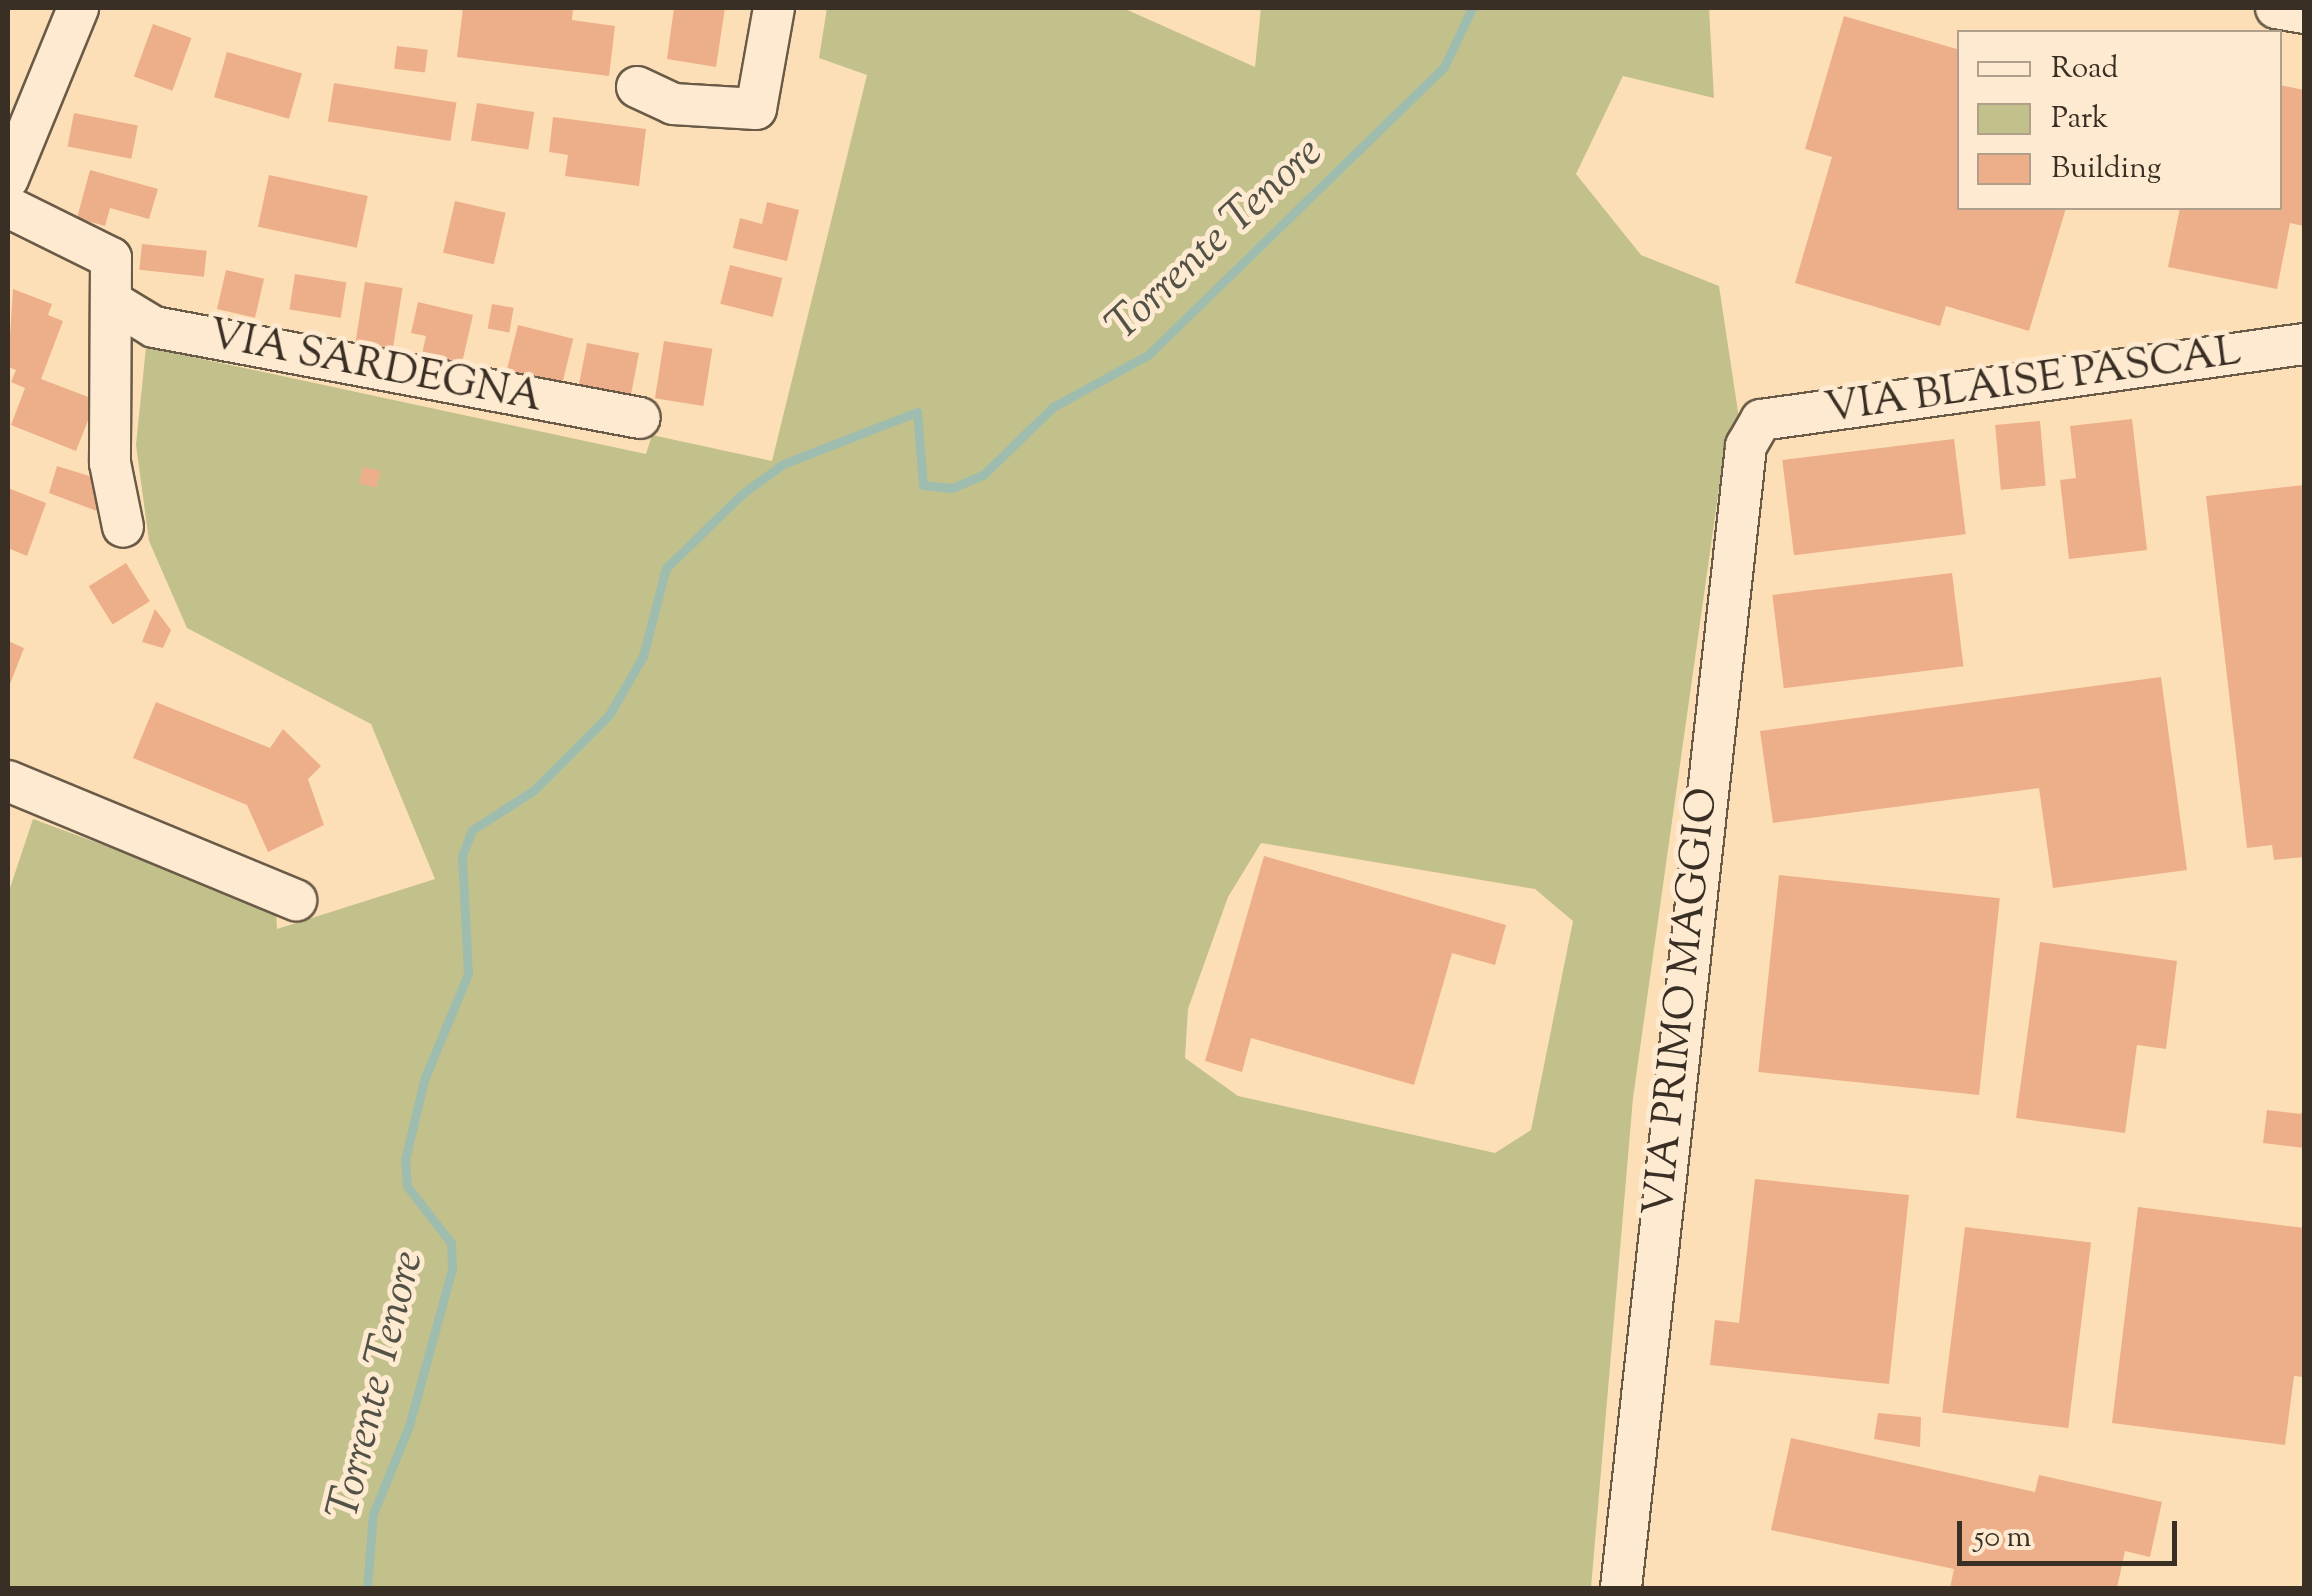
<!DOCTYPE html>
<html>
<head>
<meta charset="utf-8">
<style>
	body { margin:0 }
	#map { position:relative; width:2312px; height:1596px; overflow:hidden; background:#fcdfb6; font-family:"Sorts Mill Goudy",serif }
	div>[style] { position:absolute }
	.green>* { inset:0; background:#c3c18b }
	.stream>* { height:9px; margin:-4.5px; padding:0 4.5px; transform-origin:4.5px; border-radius:4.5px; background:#9fbdae }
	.building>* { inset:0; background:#edaf89; transform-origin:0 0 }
	.roads { filter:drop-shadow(2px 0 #6a5b48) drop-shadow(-2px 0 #6a5b48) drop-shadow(0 2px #6a5b48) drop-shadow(0 -2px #6a5b48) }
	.minor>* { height:40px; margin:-20px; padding:0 20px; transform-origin:20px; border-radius:20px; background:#fdead0 }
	span { translate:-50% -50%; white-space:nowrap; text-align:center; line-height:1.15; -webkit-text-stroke:10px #fdead0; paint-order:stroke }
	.street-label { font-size:42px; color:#3a2f24 }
	.water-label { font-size:45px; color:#535246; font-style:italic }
	.frame { position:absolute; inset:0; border:10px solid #3a2f24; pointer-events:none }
	.legend { position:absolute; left:1957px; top:30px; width:325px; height:180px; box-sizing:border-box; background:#fdead0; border:2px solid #af9f8b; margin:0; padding:12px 18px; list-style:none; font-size:30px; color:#3a2f24 }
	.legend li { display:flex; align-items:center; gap:20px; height:50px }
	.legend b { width:50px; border:2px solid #af9f8b }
	.scale { position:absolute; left:1957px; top:1521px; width:220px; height:45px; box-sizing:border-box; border:5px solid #3a2f24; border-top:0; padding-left:12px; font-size:30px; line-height:35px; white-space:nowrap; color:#3a2f24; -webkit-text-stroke:8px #fdead0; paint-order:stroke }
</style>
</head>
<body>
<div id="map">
	<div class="green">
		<div style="clip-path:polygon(evenodd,827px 8px,1123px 8px,1255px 67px,1261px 8px,1709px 8px,1714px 98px,1623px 76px,1576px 174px,1641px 255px,1719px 286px,1742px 438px,1721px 474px,1633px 1098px,1591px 1588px,8px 1588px,8px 894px,33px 819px,276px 909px,277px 929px,435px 879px,371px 724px,187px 628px,149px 541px,136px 445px,146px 347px,646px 454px,652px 435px,772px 461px,867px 75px,819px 58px,827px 8px,1261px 843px,1535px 889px,1573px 921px,1531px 1130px,1495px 1153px,1238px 1096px,1185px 1058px,1188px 1009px,1228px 897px,1261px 843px)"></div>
	</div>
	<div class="stream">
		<div style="left:367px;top:1588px;width:74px;rotate:-85.4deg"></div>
		<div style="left:373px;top:1514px;width:95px;rotate:-67.8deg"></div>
		<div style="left:409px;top:1426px;width:163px;rotate:-74.7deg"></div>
		<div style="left:452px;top:1269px;width:26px;rotate:-92deg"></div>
		<div style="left:451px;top:1243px;width:72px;rotate:-127.7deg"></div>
		<div style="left:407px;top:1186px;width:26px;rotate:-94deg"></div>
		<div style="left:405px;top:1160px;width:82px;rotate:-76.6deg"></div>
		<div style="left:424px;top:1080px;width:115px;rotate:-67.5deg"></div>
		<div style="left:468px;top:974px;width:118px;rotate:-92.9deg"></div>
		<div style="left:462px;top:856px;width:28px;rotate:-69deg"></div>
		<div style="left:472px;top:830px;width:74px;rotate:-32.8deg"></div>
		<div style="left:534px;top:790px;width:106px;rotate:-45deg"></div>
		<div style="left:609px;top:715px;width:68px;rotate:-60deg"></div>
		<div style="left:643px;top:656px;width:91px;rotate:-75.4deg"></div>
		<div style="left:666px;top:568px;width:106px;rotate:-44.2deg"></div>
		<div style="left:742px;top:494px;width:51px;rotate:-36.2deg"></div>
		<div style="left:783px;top:464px;width:144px;rotate:-21.2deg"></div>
		<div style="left:917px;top:412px;width:73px;rotate:85.3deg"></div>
		<div style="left:923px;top:485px;width:29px;rotate:6deg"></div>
		<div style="left:952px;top:488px;width:34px;rotate:-23deg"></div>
		<div style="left:983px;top:475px;width:98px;rotate:-44.2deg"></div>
		<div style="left:1053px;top:407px;width:108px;rotate:-28.7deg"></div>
		<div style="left:1148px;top:355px;width:413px;rotate:-44.2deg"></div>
		<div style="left:1444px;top:67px;width:65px;rotate:-64.6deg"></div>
	</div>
	<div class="building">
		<div style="clip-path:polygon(463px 8px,573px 8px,572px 20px,615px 26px,609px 76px,457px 57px)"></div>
		<div style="clip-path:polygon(674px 8px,725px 8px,716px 67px,667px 59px)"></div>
		<div style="clip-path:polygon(1844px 16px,1960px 50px,1960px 208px,2066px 208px,2029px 331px,1946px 306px,1940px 326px,1795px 283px,1832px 157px,1805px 149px)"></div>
		<div style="left:153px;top:24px;width:41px;height:56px;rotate:20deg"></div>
		<div style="left:397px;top:46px;width:31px;height:23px;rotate:7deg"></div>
		<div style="left:227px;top:52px;width:78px;height:47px;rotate:16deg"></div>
		<div style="left:334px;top:83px;width:124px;height:39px;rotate:9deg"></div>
		<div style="clip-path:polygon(2280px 85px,2304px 90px,2304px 226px,2290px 223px,2277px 289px,2168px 267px,2180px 208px,2280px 208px)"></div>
		<div style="left:477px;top:103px;width:58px;height:38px;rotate:9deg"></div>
		<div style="left:74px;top:113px;width:65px;height:34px;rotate:11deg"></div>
		<div style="clip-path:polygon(553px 117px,646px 129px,639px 186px,565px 176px,568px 155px,549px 152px)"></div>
		<div style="clip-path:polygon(90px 170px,158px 189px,149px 219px,110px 208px,105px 226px,77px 218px)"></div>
		<div style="left:269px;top:175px;width:101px;height:53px;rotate:12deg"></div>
		<div style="left:455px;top:201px;width:52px;height:53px;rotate:13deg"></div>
		<div style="clip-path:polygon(767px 202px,799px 210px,787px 261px,733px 248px,740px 218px,762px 224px)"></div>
		<div style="left:142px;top:244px;width:65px;height:26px;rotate:6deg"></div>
		<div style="left:730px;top:265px;width:54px;height:40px;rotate:14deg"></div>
		<div style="left:226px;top:270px;width:39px;height:40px;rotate:13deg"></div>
		<div style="left:295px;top:274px;width:52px;height:36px;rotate:9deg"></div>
		<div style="left:365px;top:282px;width:38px;height:64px;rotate:9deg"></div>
		<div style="clip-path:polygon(13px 289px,52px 304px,48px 315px,63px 321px,41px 379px,96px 400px,76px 451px,11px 425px,25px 388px,11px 382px,16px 370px,8px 367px)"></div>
		<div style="clip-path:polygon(418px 302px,473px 315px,460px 372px,420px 363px,426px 336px,411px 333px)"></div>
		<div style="left:492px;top:304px;width:22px;height:25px;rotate:10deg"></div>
		<div style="left:518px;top:325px;width:57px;height:55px;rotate:14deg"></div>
		<div style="left:664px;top:341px;width:49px;height:58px;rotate:9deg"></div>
		<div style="left:587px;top:343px;width:53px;height:48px;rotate:11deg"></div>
		<div style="clip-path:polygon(2132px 419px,2147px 550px,2069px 559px,2060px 480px,2076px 478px,2070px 426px)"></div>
		<div style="left:2040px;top:421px;width:65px;height:45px;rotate:85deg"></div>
		<div style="left:1954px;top:439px;width:96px;height:173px;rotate:83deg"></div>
		<div style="clip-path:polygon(57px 466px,102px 480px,110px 516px,49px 493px)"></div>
		<div style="left:363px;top:467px;width:18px;height:17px;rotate:13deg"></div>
		<div style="clip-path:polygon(2304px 485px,2304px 857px,2274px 860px,2272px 845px,2247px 848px,2206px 496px)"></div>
		<div style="clip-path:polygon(8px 488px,46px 503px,27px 556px,8px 548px)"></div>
		<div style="left:126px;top:563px;width:45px;height:44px;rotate:58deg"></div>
		<div style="left:1952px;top:573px;width:94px;height:181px;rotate:83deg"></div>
		<div style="clip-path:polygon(155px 609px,171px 630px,163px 648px,142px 642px)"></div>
		<div style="clip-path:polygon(8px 641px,24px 648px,8px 689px)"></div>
		<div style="clip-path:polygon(2161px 677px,2187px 870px,2053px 888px,2039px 788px,1773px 823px,1760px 731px)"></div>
		<div style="clip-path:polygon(156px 702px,270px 748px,283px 729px,321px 766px,308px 779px,324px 825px,268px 852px,247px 805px,133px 758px)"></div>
		<div style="clip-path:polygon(1264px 856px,1506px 925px,1495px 965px,1452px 953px,1414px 1085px,1251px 1038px,1242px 1072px,1205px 1061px)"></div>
		<div style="left:1779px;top:875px;width:222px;height:198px;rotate:6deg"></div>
		<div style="clip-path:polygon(2040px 942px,2177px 961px,2166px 1049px,2137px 1045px,2125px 1133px,2016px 1118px)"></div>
		<div style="clip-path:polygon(2304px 1106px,2304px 1148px,2263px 1143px,2267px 1110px,2301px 1114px)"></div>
		<div style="clip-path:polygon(1755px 1179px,1909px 1195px,1889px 1384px,1710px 1365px,1715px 1320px,1739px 1323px)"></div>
		<div style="clip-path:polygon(2138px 1207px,2304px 1228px,2304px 1377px,2294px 1376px,2285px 1445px,2112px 1423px)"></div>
		<div style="left:1965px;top:1227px;width:127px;height:187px;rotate:7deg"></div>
		<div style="clip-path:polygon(1878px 1413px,1921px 1417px,1920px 1447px,1874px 1439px)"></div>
		<div style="clip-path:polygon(1791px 1438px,2035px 1492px,2039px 1475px,2162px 1502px,2150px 1557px,2125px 1551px,2117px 1588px,1950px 1588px,1954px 1569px,1771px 1530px)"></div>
	</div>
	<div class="roads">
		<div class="minor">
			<div style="left:2276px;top:8px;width:28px;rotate:10deg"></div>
			<div style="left:637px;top:87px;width:40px;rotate:25deg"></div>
			<div style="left:673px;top:104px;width:83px;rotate:3.4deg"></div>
			<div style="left:756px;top:109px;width:103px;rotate:-79.9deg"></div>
			<div style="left:8px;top:179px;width:185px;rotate:-67.7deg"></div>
			<div style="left:8px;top:207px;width:115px;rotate:26.3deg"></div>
			<div style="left:111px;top:258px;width:205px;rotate:90.3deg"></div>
			<div style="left:110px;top:463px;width:65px;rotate:78.5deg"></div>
			<div style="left:116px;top:304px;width:44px;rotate:31.2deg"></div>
			<div style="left:154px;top:327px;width:494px;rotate:10.6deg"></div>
			<div style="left:8px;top:781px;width:312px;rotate:22.5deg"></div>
			<div style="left:1621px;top:1588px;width:1149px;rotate:-83.75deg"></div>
			<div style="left:1746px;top:446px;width:30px;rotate:-60deg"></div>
			<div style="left:1761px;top:420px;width:548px;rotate:-7.97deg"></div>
		</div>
	</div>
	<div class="street-label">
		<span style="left:375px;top:368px;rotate:11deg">VIA SARDEGNA</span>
		<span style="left:2033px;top:382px;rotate:-8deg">VIA BLAISE PASCAL</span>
		<span style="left:1683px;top:1002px;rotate:-84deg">VIA PRIMO MAGGIO</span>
	</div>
	<div class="water-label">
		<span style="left:1216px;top:241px;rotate:-43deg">Torrente Tenore</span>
		<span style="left:378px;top:1386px;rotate:-76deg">Torrente Tenore</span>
	</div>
	<div class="frame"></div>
	<ul class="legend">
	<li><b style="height:12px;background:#fdead0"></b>Road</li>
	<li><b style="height:28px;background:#c3c18b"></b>Park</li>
	<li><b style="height:28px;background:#edaf89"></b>Building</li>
	</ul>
	<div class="scale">50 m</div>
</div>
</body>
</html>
